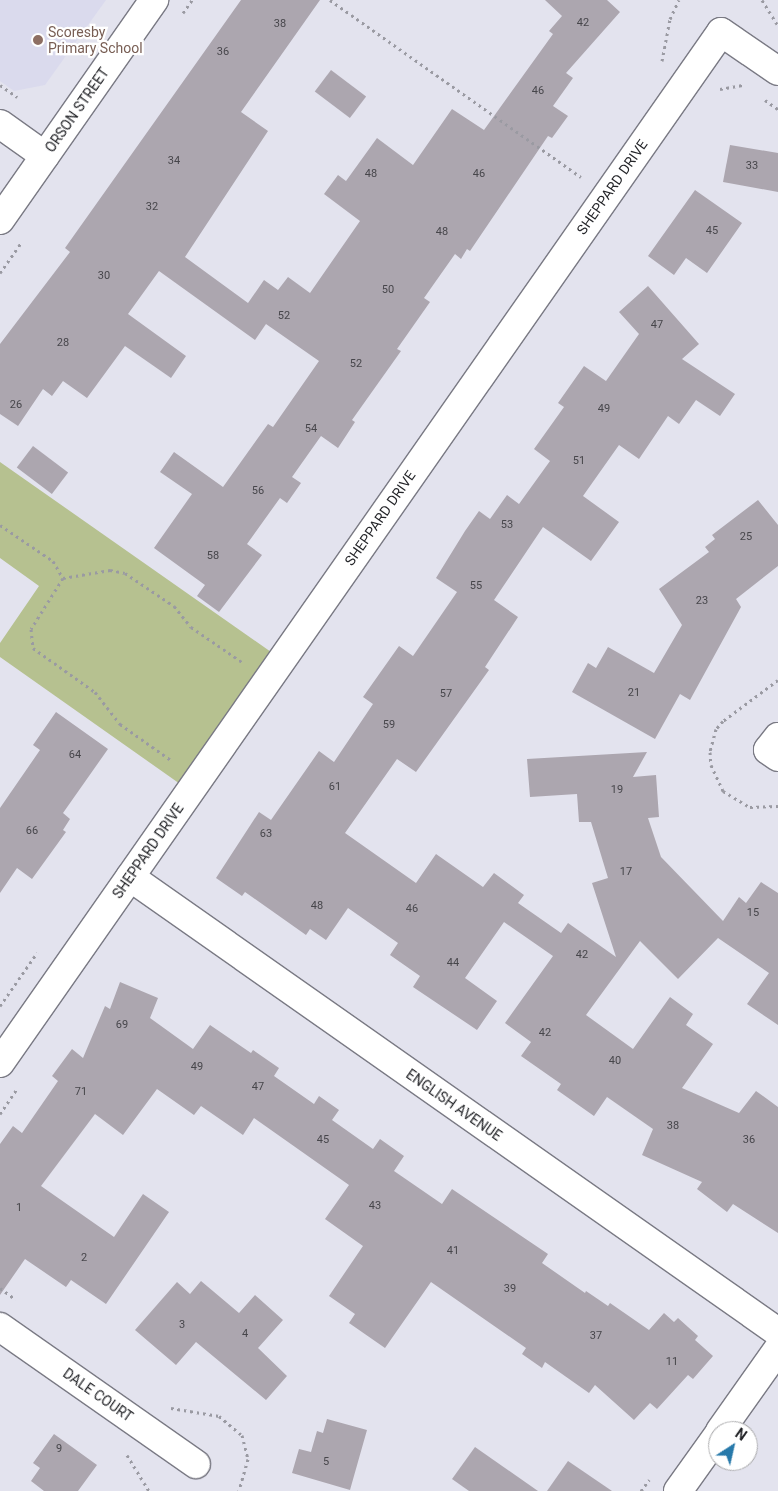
<!DOCTYPE html>
<html>
<head>
<meta charset="utf-8">
<style>
	body { margin:0 }
	#map { position:relative; width:778px; height:1491px; overflow:hidden; background:#e3e3ee; font-family:Roboto,sans-serif }
	div>[style] { position:absolute }
	.built>* { inset:0; background:#dadaed }
	.green>* { inset:0; background:#b6c190 }
	.building>* { inset:0; background:#aca6af; transform-origin:0 0 }
	.path>* { height:3px; margin-top:-1.5px; transform-origin:0; background:repeating-linear-gradient(90deg,#9a9aa2 0 2.5px,transparent 0 6.5px) }
	.roads { filter:drop-shadow(1px 0 #7a7a84) drop-shadow(-1px 0 #7a7a84) drop-shadow(0 1px #7a7a84) drop-shadow(0 -1px #7a7a84) }
	.street>* { height:28px; margin:-14px; padding:0 14px; transform-origin:14px; border-radius:14px; background:#fff }
	.dots>* { width:14px; height:14px; translate:-50% -50%; box-sizing:border-box; border:2px solid #fff; border-radius:50% }
	span { translate:-50% -50%; white-space:nowrap; text-align:center; line-height:1.15; -webkit-text-stroke:4.5px #fff; paint-order:stroke }
	.number-label { font-size:11px; color:#47464b }
	.number-label span { -webkit-text-stroke-width:0 }
	.education-label { font-size:14px; color:#785e54 }
	.left { translate:0 -50%; text-align:left }
	.street-label { font-size:14px; color:#25262a }
	.north { position:absolute; left:708px; top:1421px; width:50px; height:50px; box-sizing:border-box; background:#fff; border:1px solid #a8a8aa; border-radius:50%; rotate:35deg; font-size:14px; font-weight:700; line-height:20px; text-align:center; color:#25262a }
	.north::after { content:''; display:block; margin:auto; width:18px; height:22px; background:#2779aa; clip-path:polygon(50% 0,100% 100%,50% 72%,0 100%) }
</style>
</head>
<body>
<div id="map">
	<div class="built">
		<div style="clip-path:polygon(0 0,106px 0,45px 85px,14px 91px,0 81px)"></div>
	</div>
	<div class="green">
		<div style="clip-path:polygon(0 462px,281px 659px,190px 791px,0 657px,0 643px,39px 586px,0 558px)"></div>
	</div>
	<div class="building">
		<div style="clip-path:polygon(241px 0,320px 0,241px 112px,268px 131px,185px 257px,248px 303px,264px 280px,278px 290px,288px 277px,310px 293px,360px 221px,324px 194px,338px 175px,346px 181px,377px 138px,413px 165px,452px 109px,484px 130px,553px 34px,549px 31px,562px 16px,545px 0,607px 0,620px 12px,566px 73px,573px 78px,553px 106px,568px 116px,552px 138px,548px 136px,470px 251px,467px 249px,461px 259px,455px 254px,424px 298px,430px 302px,397px 349px,401px 351px,352px 420px,355px 422px,338px 448px,321px 436px,292px 477px,301px 483px,287px 503px,280px 498px,247px 544px,262px 555px,219px 612px,197px 596px,205px 585px,154px 548px,192px 494px,160px 472px,174px 452px,223px 487px,268px 424px,273px 427px,319px 361px,266px 324px,255px 340px,159px 271px,128px 314px,186px 356px,171px 378px,125px 346px,87px 398px,63px 381px,52px 396px,43px 389px,18px 426px,0 414px,0 344px,70px 252px,65px 248px)"></div>
		<div style="left:331px;top:70px;width:44px;height:27px;rotate:37deg"></div>
		<div style="clip-path:polygon(730px 145px,778px 153px,778px 192px,723px 182px)"></div>
		<div style="clip-path:polygon(695px 190px,742px 223px,707px 273px,686px 258px,674px 275px,648px 256px)"></div>
		<div style="clip-path:polygon(648px 286px,699px 344px,682px 359px,735px 394px,720px 416px,696px 400px,679px 424px,668px 416px,639px 459px,619px 445px,583px 496px,619px 522px,591px 561px,543px 527px,494px 600px,518px 617px,485px 667px,489px 670px,416px 772px,397px 759px,345px 833px,416px 883px,436px 854px,483px 887px,494px 873px,524px 895px,518px 903px,561px 933px,568px 923px,616px 957px,592px 883px,608px 878px,591px 822px,579px 822px,577px 794px,530px 797px,527px 759px,647px 752px,633px 777px,656px 775px,659px 817px,648px 818px,661px 857px,723px 921px,739px 897px,746px 903px,761px 882px,778px 893px,778px 1025px,747px 1004px,769px 973px,718px 938px,678px 979px,640px 941px,586px 1015px,633px 1049px,670px 997px,693px 1014px,686px 1025px,713px 1044px,682px 1088px,739px 1113px,756px 1091px,778px 1107px,778px 1233px,733px 1204px,727px 1212px,697px 1189px,702px 1182px,642px 1155px,653px 1129px,607px 1097px,594px 1116px,557px 1090px,561px 1084px,521px 1056px,531px 1042px,505px 1023px,553px 956px,504px 922px,465px 978px,497px 1001px,477px 1030px,413px 987px,420px 976px,390px 955px,398px 943px,348px 908px,326px 940px,310px 929px,306px 935px,245px 892px,242px 896px,216px 878px,259px 812px,271px 820px,319px 751px,334px 762px,373px 704px,363px 697px,399px 646px,413px 656px,457px 592px,436px 578px,465px 531px,479px 511px,490px 519px,507px 495px,519px 504px,550px 461px,534px 449px,564px 407px,558px 403px,584px 366px,606px 381px,639px 334px,619px 312px)"></div>
		<div style="left:33px;top:446px;width:44px;height:27px;rotate:37deg"></div>
		<div style="clip-path:polygon(758px 500px,778px 525px,778px 566px,736px 599px,741px 607px,690px 700px,680px 694px,655px 739px,572px 692px,588px 663px,596px 668px,608px 647px,654px 673px,682px 625px,659px 589px,709px 552px,705px 547px,715px 539px,712px 535px)"></div>
		<div style="clip-path:polygon(56px 712px,108px 749px,63px 813px,70px 819px,63px 830px,66px 832px,32px 879px,17px 868px,0 893px,0 808px,40px 750px,33px 745px)"></div>
		<div style="clip-path:polygon(120px 982px,158px 998px,150px 1018px,193px 1049px,210px 1025px,251px 1053px,253px 1050px,279px 1068px,274px 1076px,314px 1104px,319px 1096px,339px 1110px,332px 1120px,373px 1149px,380px 1139px,404px 1156px,394px 1171px,442px 1204px,452px 1189px,548px 1254px,542px 1263px,585px 1293px,586px 1291px,608px 1306px,610px 1303px,649px 1330px,664px 1313px,674px 1322px,678px 1318px,698px 1336px,695px 1340px,713px 1356px,693px 1379px,688px 1375px,657px 1409px,650px 1403px,634px 1420px,595px 1385px,589px 1393px,545px 1362px,542px 1368px,522px 1354px,526px 1348px,431px 1282px,385px 1348px,349px 1323px,355px 1314px,329px 1296px,363px 1246px,325px 1219px,349px 1185px,254px 1118px,243px 1135px,201px 1106px,194px 1115px,157px 1089px,123px 1135px,95px 1114px,41px 1186px,114px 1237px,143px 1194px,169px 1212px,106px 1304px,71px 1280px,66px 1287px,25px 1259px,0 1295px,0 1144px,13px 1126px,22px 1133px,58px 1081px,52px 1076px,72px 1049px,83px 1058px,105px 1006px,110px 1009px)"></div>
		<div style="clip-path:polygon(201px 1281px,239px 1313px,255px 1295px,283px 1320px,258px 1348px,287px 1376px,266px 1400px,196px 1342px,176px 1365px,135px 1330px,177px 1282px,190px 1294px)"></div>
		<div style="clip-path:polygon(327px 1419px,367px 1430px,350px 1490px,292px 1473px,299px 1449px,311px 1452px,317px 1431px,323px 1433px)"></div>
		<div style="clip-path:polygon(54px 1434px,97px 1465px,78px 1491px,44px 1491px,31px 1481px,40px 1468px,33px 1463px)"></div>
		<div style="clip-path:polygon(475px 1447px,538px 1491px,469px 1491px,452px 1479px)"></div>
		<div style="clip-path:polygon(568px 1461px,612px 1491px,547px 1491px)"></div>
	</div>
	<div class="path">
		<div style="left:330px;top:0;width:307px;rotate:35.2deg"></div>
		<div style="left:762px;top:0;width:31px;rotate:58deg"></div>
		<div style="left:183px;top:13px;width:16px;rotate:-55deg"></div>
		<div style="left:662px;top:61px;width:43px;rotate:-79.2deg"></div>
		<div style="left:670px;top:19px;width:21px;rotate:-65deg"></div>
		<div style="left:0;top:85px;width:21px;rotate:35deg"></div>
		<div style="left:720px;top:89px;width:23px;rotate:-10deg"></div>
		<div style="left:765px;top:100px;width:16px;rotate:35deg"></div>
		<div style="left:0;top:273px;width:37px;rotate:-55deg"></div>
		<div style="left:0;top:525px;width:64px;rotate:34.2deg"></div>
		<div style="left:53px;top:561px;width:20px;rotate:60deg"></div>
		<div style="left:63px;top:578px;width:48px;rotate:-9.7deg"></div>
		<div style="left:110px;top:570px;width:15px;rotate:11deg"></div>
		<div style="left:125px;top:573px;width:59px;rotate:34deg"></div>
		<div style="left:174px;top:606px;width:27px;rotate:51deg"></div>
		<div style="left:191px;top:627px;width:62px;rotate:34.5deg"></div>
		<div style="left:63px;top:578px;width:60px;rotate:122.1deg"></div>
		<div style="left:31px;top:629px;width:19px;rotate:84deg"></div>
		<div style="left:33px;top:648px;width:76px;rotate:35.4deg"></div>
		<div style="left:95px;top:692px;width:41px;rotate:52deg"></div>
		<div style="left:120px;top:724px;width:64px;rotate:35.4deg"></div>
		<div style="left:778px;top:680px;width:69px;rotate:143.3deg"></div>
		<div style="left:723px;top:721px;width:11px;rotate:131deg"></div>
		<div style="left:716px;top:729px;width:24px;rotate:105deg"></div>
		<div style="left:710px;top:752px;width:13px;rotate:86deg"></div>
		<div style="left:711px;top:765px;width:29px;rotate:65deg"></div>
		<div style="left:723px;top:791px;width:31px;rotate:31deg"></div>
		<div style="left:750px;top:807px;width:28px;rotate:-2deg"></div>
		<div style="left:0;top:1006px;width:65px;rotate:-55.1deg"></div>
		<div style="left:0;top:1114px;width:32px;rotate:-56deg"></div>
		<div style="left:0;top:1288px;width:19px;rotate:36deg"></div>
		<div style="left:171px;top:1408px;width:49px;rotate:9.5deg"></div>
		<div style="left:219px;top:1416px;width:30px;rotate:40deg"></div>
		<div style="left:242px;top:1435px;width:25px;rotate:76deg"></div>
		<div style="left:248px;top:1459px;width:33px;rotate:106deg"></div>
		<div style="left:127px;top:1455px;width:42px;rotate:58.6deg"></div>
		<div style="left:641px;top:1491px;width:14px;rotate:-54deg"></div>
	</div>
	<div class="roads">
		<div class="street">
			<div style="left:0;top:124px;width:55px;rotate:35.4deg"></div>
			<div style="left:0;top:220px;width:269px;rotate:-55deg"></div>
			<div style="left:778px;top:737px;width:16px;rotate:128deg"></div>
			<div style="left:768px;top:750px;width:12px;rotate:35deg"></div>
			<div style="left:130px;top:877px;width:792px;rotate:35.08deg"></div>
			<div style="left:0;top:1063px;width:1258px;rotate:-55.03deg"></div>
			<div style="left:721px;top:32px;width:69px;rotate:34.4deg"></div>
			<div style="left:0;top:1327px;width:239px;rotate:35deg"></div>
			<div style="left:720px;top:1431px;width:100px;rotate:-54.7deg"></div>
			<div style="left:678px;top:1491px;width:69px;rotate:-54.5deg"></div>
		</div>
	</div>
	<div class="dots">
		<div style="left:38px;top:40px;background:#8d6e63"></div>
	</div>
	<div class="number-label">
		<span style="left:583px;top:23px">42</span>
		<span style="left:280px;top:24px">38</span>
		<span style="left:223px;top:52px">36</span>
		<span style="left:538px;top:91px">46</span>
		<span style="left:174px;top:161px">34</span>
		<span style="left:752px;top:166px">33</span>
		<span style="left:371px;top:174px">48</span>
		<span style="left:479px;top:174px">46</span>
		<span style="left:152px;top:207px">32</span>
		<span style="left:712px;top:231px">45</span>
		<span style="left:442px;top:232px">48</span>
		<span style="left:104px;top:276px">30</span>
		<span style="left:388px;top:290px">50</span>
		<span style="left:284px;top:316px">52</span>
		<span style="left:657px;top:325px">47</span>
		<span style="left:63px;top:343px">28</span>
		<span style="left:356px;top:364px">52</span>
		<span style="left:16px;top:405px">26</span>
		<span style="left:604px;top:409px">49</span>
		<span style="left:311px;top:429px">54</span>
		<span style="left:579px;top:461px">51</span>
		<span style="left:258px;top:491px">56</span>
		<span style="left:507px;top:525px">53</span>
		<span style="left:746px;top:537px">25</span>
		<span style="left:213px;top:556px">58</span>
		<span style="left:476px;top:586px">55</span>
		<span style="left:702px;top:601px">23</span>
		<span style="left:634px;top:693px">21</span>
		<span style="left:446px;top:694px">57</span>
		<span style="left:389px;top:725px">59</span>
		<span style="left:75px;top:755px">64</span>
		<span style="left:335px;top:787px">61</span>
		<span style="left:617px;top:790px">19</span>
		<span style="left:32px;top:831px">66</span>
		<span style="left:266px;top:834px">63</span>
		<span style="left:626px;top:872px">17</span>
		<span style="left:317px;top:906px">48</span>
		<span style="left:412px;top:909px">46</span>
		<span style="left:753px;top:913px">15</span>
		<span style="left:582px;top:955px">42</span>
		<span style="left:453px;top:963px">44</span>
		<span style="left:122px;top:1025px">69</span>
		<span style="left:545px;top:1033px">42</span>
		<span style="left:615px;top:1061px">40</span>
		<span style="left:197px;top:1067px">49</span>
		<span style="left:258px;top:1087px">47</span>
		<span style="left:81px;top:1092px">71</span>
		<span style="left:673px;top:1126px">38</span>
		<span style="left:323px;top:1140px">45</span>
		<span style="left:749px;top:1140px">36</span>
		<span style="left:375px;top:1206px">43</span>
		<span style="left:19px;top:1208px">1</span>
		<span style="left:453px;top:1251px">41</span>
		<span style="left:84px;top:1258px">2</span>
		<span style="left:510px;top:1289px">39</span>
		<span style="left:182px;top:1325px">3</span>
		<span style="left:245px;top:1334px">4</span>
		<span style="left:596px;top:1336px">37</span>
		<span style="left:672px;top:1362px">11</span>
		<span style="left:59px;top:1449px">9</span>
		<span style="left:326px;top:1462px">5</span>
	</div>
	<div class="education-label">
		<span class="left" style="left:48px;top:40px">Scoresby<br>Primary School</span>
	</div>
	<div class="street-label">
		<span style="left:77px;top:110px;rotate:-55deg">ORSON STREET</span>
		<span style="left:612px;top:187px;rotate:-55deg">SHEPPARD DRIVE</span>
		<span style="left:380px;top:518px;rotate:-55deg">SHEPPARD DRIVE</span>
		<span style="left:148px;top:851px;rotate:-55deg">SHEPPARD DRIVE</span>
		<span style="left:454px;top:1105px;rotate:35deg">ENGLISH AVENUE</span>
		<span style="left:98px;top:1395px;rotate:35deg">DALE COURT</span>
	</div>
	<div class="north">N</div>
</div>
</body>
</html>
